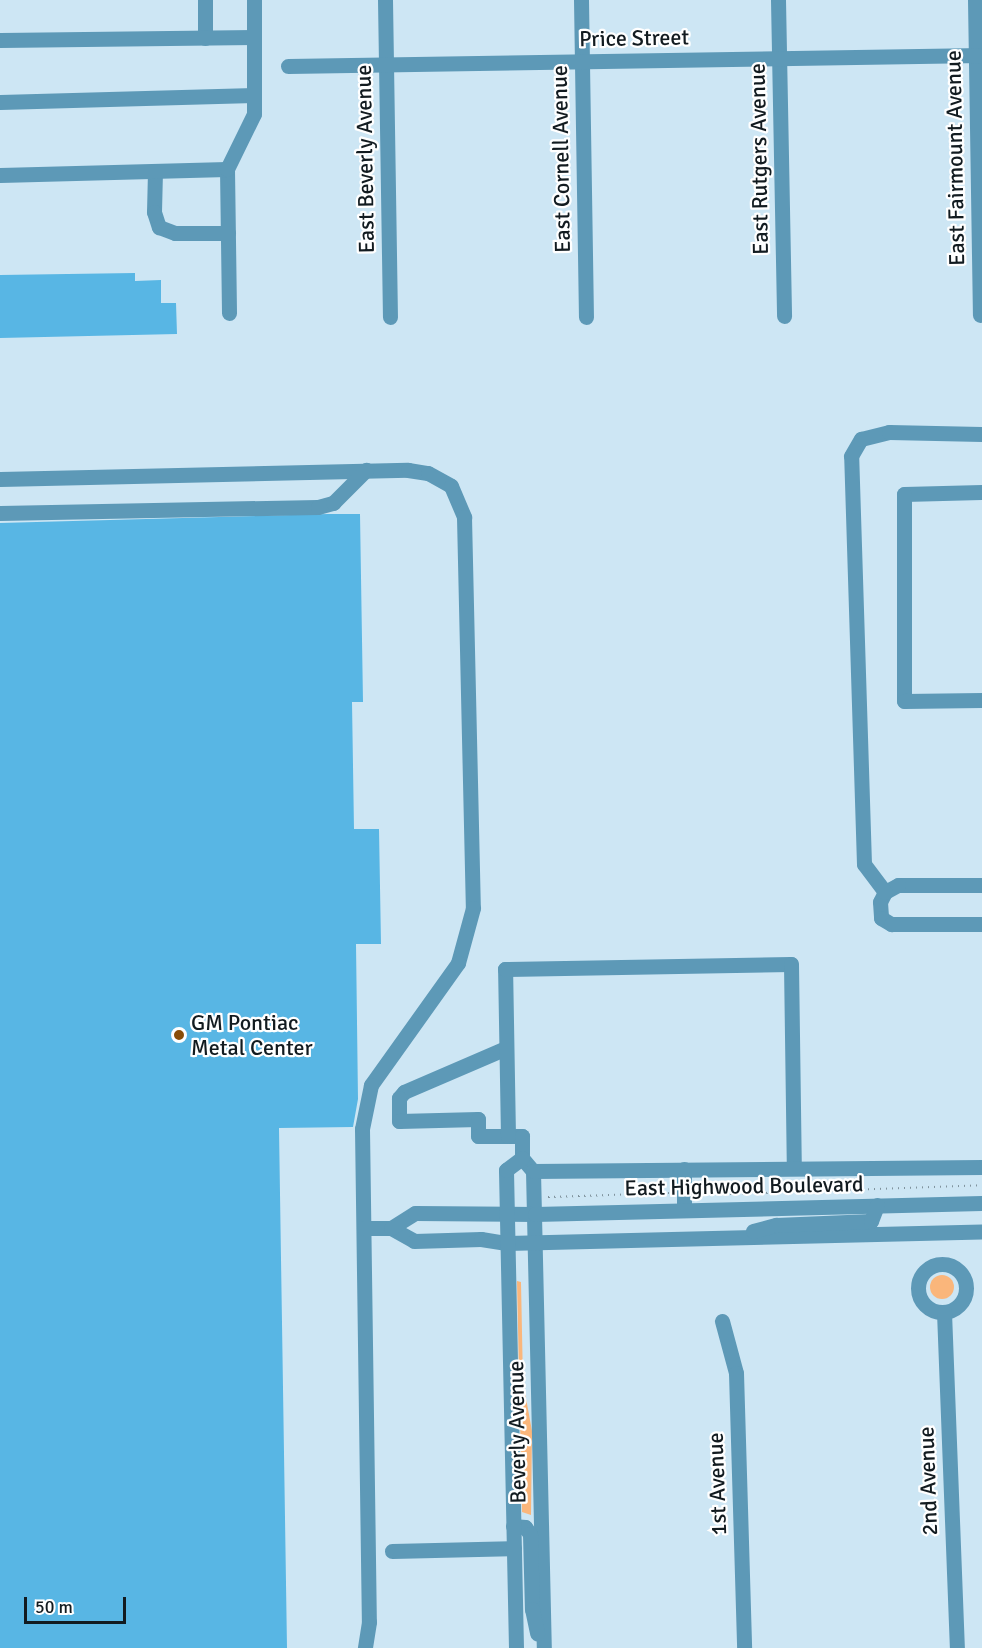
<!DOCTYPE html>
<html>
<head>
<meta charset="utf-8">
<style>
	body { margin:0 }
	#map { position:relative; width:982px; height:1648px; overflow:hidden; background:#cde6f4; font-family:Signika,sans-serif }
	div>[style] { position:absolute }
	.green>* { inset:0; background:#fab67b }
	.round { border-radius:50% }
	.building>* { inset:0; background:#58b6e4 }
	.path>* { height:2px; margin-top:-1px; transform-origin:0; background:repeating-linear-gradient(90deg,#80939d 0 1.5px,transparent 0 6px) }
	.minor>* { height:15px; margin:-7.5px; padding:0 7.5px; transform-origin:7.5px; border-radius:7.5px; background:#5d99b7 }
	.minor>.ring { margin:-7.5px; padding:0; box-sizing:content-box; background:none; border:15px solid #5d99b7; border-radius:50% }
	.dots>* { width:16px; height:16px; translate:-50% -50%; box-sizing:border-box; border:3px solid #fff; border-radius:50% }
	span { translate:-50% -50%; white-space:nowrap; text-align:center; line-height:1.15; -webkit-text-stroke:4.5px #fff; paint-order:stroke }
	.street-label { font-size:22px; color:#121b20 }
	.poi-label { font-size:22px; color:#121b20 }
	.left { translate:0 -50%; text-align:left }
	.scale { position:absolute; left:24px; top:1597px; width:102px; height:27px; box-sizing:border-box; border:3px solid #121b20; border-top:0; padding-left:8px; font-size:18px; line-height:21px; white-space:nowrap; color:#121b20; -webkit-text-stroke:4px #fff; paint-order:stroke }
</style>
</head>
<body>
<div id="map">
	<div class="green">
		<div class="round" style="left:930px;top:1275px;width:24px;height:24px"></div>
		<div style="clip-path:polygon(517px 1281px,521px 1282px,523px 1382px,532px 1431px,531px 1515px,522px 1512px)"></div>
	</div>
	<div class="building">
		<div style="clip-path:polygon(135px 273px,135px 281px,161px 280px,161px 303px,176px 303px,177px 334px,0 338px,0 275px)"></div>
		<div style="clip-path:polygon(328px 514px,360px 514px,363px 702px,352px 702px,354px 829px,379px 829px,381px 944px,356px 944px,358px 1099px,353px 1127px,279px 1128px,287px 1648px,0 1648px,0 523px)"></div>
	</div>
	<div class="path">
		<div style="left:698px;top:1191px;width:16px;rotate:15deg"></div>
		<div style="left:730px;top:1194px;width:252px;rotate:-2deg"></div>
		<div style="left:548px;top:1197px;width:121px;rotate:-1.9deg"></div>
	</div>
	<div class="minor">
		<div style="left:205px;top:0;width:38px;rotate:90deg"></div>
		<div style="left:385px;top:0;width:317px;rotate:89.1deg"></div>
		<div style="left:581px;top:0;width:317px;rotate:89.1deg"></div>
		<div style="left:778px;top:0;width:316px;rotate:88.9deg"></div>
		<div style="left:975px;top:0;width:315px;rotate:89.1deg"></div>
		<div style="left:0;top:40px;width:254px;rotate:-0.7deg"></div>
		<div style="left:288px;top:66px;width:694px;rotate:-0.91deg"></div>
		<div style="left:0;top:102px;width:254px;rotate:-1.6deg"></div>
		<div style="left:227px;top:169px;width:144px;rotate:89.2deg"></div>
		<div style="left:155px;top:171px;width:41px;rotate:91.4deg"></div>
		<div style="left:154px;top:212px;width:16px;rotate:72deg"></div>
		<div style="left:159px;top:227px;width:17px;rotate:21deg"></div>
		<div style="left:175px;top:233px;width:53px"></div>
		<div style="left:0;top:175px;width:227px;rotate:-1.5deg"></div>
		<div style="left:227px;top:169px;width:61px;rotate:-63.9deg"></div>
		<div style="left:254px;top:114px;width:114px;rotate:-90deg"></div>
		<div style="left:0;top:479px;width:408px;rotate:-1.3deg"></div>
		<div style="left:408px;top:470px;width:20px;rotate:9deg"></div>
		<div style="left:428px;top:473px;width:26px;rotate:29deg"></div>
		<div style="left:451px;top:486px;width:34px;rotate:67deg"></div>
		<div style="left:464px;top:517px;width:391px;rotate:88.7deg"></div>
		<div style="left:473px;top:908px;width:57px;rotate:105.3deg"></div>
		<div style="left:458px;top:963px;width:150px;rotate:125.5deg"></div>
		<div style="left:371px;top:1085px;width:45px;rotate:101.6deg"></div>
		<div style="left:362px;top:1129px;width:493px;rotate:89.2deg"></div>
		<div style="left:369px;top:1622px;width:26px;rotate:99deg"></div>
		<div style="left:982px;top:492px;width:78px;rotate:178.5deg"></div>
		<div style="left:904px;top:494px;width:207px;rotate:90deg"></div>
		<div style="left:904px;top:701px;width:78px;rotate:-0.7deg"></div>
		<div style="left:0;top:513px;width:318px;rotate:-1.1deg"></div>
		<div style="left:318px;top:507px;width:16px;rotate:-15deg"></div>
		<div style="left:333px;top:503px;width:47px;rotate:-45deg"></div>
		<div style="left:982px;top:885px;width:84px;rotate:180deg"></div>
		<div style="left:898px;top:885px;width:15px;rotate:152deg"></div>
		<div style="left:885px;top:892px;width:11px;rotate:117deg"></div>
		<div style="left:880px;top:902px;width:16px;rotate:86deg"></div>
		<div style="left:881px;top:918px;width:12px;rotate:31deg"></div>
		<div style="left:891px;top:924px;width:91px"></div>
		<div style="left:885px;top:892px;width:35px;rotate:-127deg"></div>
		<div style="left:864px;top:864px;width:408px;rotate:-91.8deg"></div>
		<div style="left:851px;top:456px;width:20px;rotate:-60deg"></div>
		<div style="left:861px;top:439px;width:29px;rotate:-14deg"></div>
		<div style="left:889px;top:432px;width:93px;rotate:1.2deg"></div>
		<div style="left:506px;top:1048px;width:111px;rotate:156.7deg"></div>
		<div style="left:404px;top:1092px;width:8px;rotate:130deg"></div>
		<div style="left:399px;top:1098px;width:23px;rotate:90deg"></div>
		<div style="left:399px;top:1121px;width:79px;rotate:-1.5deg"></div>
		<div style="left:478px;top:1119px;width:17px;rotate:90deg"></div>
		<div style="left:478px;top:1136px;width:44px"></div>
		<div style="left:522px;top:1136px;width:22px;rotate:90deg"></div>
		<div style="left:522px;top:1158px;width:17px;rotate:50deg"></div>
		<div style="left:533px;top:1171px;width:477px;rotate:88.7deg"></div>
		<div style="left:508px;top:1136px;width:167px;rotate:-91deg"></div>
		<div style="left:505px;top:969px;width:286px;rotate:-1deg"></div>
		<div style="left:791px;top:964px;width:204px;rotate:89.2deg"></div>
		<div style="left:684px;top:1169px;width:41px;rotate:90deg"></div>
		<div style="left:533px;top:1171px;width:449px;rotate:-0.5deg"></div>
		<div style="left:364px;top:1228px;width:27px"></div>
		<div style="left:391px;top:1228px;width:26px;rotate:29deg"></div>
		<div style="left:414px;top:1241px;width:67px;rotate:-1.7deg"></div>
		<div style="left:481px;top:1239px;width:26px;rotate:9deg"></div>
		<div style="left:507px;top:1243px;width:475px;rotate:-1.4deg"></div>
		<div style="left:391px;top:1228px;width:28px;rotate:-32deg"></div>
		<div style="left:415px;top:1213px;width:120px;rotate:0.5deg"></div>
		<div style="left:535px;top:1214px;width:447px;rotate:-1.4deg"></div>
		<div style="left:753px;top:1231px;width:24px;rotate:-15deg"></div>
		<div style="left:776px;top:1225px;width:95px;rotate:-2.4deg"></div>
		<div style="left:871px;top:1221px;width:17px;rotate:-69deg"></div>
		<div class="ring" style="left:918px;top:1264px;width:33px;height:33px"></div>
		<div style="left:944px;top:1312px;width:336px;rotate:87.8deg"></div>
		<div style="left:722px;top:1321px;width:54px;rotate:74.9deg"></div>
		<div style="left:736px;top:1373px;width:275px;rotate:88.3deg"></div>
		<div style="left:513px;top:1526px;width:12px;rotate:5deg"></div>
		<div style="left:525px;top:1527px;width:9px;rotate:54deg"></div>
		<div style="left:530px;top:1534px;width:75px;rotate:88.5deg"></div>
		<div style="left:532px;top:1609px;width:25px;rotate:78deg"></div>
		<div style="left:392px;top:1551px;width:122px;rotate:-1.4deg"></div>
		<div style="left:516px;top:1648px;width:478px;rotate:-91.2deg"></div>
		<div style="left:506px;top:1170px;width:20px;rotate:-37deg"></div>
	</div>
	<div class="dots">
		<div style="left:179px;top:1035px;background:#894d08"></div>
	</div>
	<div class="street-label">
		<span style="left:634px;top:38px;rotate:-1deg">Price Street</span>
		<span style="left:955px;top:158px;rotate:-91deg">East Fairmount Avenue</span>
		<span style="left:365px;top:159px;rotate:-91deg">East Beverly Avenue</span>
		<span style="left:561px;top:159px;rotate:-91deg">East Cornell Avenue</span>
		<span style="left:759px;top:159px;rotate:-91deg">East Rutgers Avenue</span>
		<span style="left:744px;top:1186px;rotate:-1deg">East Highwood Boulevard</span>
		<span style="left:517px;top:1432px;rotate:-91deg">Beverly Avenue</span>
		<span style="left:928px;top:1481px;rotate:-92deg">2nd Avenue</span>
		<span style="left:717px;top:1484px;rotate:-92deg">1st Avenue</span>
	</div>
	<div class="poi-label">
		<span class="left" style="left:191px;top:1035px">GM Pontiac<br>Metal Center</span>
	</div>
	<div class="scale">50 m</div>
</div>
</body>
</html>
